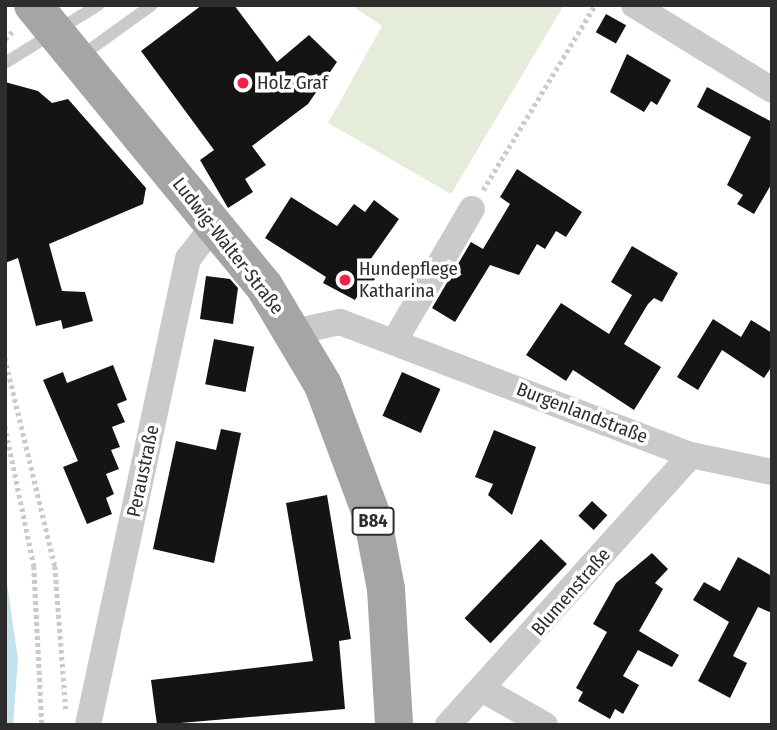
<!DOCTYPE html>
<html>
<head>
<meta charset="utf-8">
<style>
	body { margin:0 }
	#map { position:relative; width:777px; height:730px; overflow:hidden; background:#fff; font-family:"Fira Sans Condensed",sans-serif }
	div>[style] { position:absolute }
	.green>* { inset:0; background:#e5ecd9 }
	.water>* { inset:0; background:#c4e2ee }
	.building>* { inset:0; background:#141414; transform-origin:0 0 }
	.path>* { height:4.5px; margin-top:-2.25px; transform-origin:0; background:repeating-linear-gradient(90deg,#cacaca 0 3.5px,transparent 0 7px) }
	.lane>* { height:12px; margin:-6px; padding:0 6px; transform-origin:6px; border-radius:6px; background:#cacaca }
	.street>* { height:26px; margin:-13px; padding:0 13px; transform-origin:13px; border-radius:13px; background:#cacaca }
	.primary>* { height:38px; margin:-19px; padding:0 19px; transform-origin:19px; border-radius:19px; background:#a5a5a5 }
	.dots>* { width:19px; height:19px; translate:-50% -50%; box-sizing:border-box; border:4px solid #fff; border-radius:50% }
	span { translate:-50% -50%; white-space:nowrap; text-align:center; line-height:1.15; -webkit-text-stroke:7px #fff; paint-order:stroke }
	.shield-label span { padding:2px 5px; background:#fff; border:2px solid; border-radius:5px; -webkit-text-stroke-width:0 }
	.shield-label { font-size:18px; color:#2d2d2d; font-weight:700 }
	.poi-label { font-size:19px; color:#2d2d2d }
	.left { translate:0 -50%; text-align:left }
	.street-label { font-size:19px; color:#2d2d2d }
	.frame { position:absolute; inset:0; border:7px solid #2d2d2d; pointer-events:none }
</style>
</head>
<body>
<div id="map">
	<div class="green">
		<div style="clip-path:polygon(351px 5px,564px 5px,451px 194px,328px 123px,382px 26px)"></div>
	</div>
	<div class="water">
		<div style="clip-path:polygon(5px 570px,18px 659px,13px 725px,5px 725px)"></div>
	</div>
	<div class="building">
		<div style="clip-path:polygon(202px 5px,234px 5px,277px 62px,309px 35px,337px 62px,308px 104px,252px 146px,266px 165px,245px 179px,253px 192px,228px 208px,200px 160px,214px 150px,141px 51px)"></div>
		<div style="left:606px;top:14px;width:23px;height:21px;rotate:29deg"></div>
		<div style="clip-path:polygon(627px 54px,671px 80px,657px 105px,651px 101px,644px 112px,610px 92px)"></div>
		<div style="clip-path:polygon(5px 82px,38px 91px,52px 103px,68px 99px,146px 188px,143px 204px,49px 244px,62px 291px,85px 292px,93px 321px,63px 329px,61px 320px,36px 326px,18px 258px,5px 263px)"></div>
		<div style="clip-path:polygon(707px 87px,772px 122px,772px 183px,754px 214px,737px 204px,743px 195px,727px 185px,751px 137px,697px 107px)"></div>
		<div style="clip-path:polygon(517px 169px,582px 212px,566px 237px,556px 231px,545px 249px,537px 244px,519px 275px,490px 265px,455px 322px,432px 308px,471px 242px,483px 249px,510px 204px,500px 197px)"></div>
		<div style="clip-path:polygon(291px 197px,337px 226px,354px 204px,365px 212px,374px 200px,399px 219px,363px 270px,376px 277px,366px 295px,360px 292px,355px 300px,323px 283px,326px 277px,265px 238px)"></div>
		<div style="clip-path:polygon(632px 246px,678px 273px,662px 302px,654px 298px,648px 304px,624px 344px,661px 367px,634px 410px,573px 370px,566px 381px,526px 355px,561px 303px,609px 334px,632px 295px,611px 282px)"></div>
		<div style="clip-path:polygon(206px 276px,230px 279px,238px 288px,233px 324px,200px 319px)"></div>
		<div style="clip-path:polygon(713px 319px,741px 337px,751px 320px,772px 333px,772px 366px,764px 378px,722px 350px,698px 390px,677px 377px)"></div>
		<div style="left:214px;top:339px;width:41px;height:46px;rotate:11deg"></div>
		<div style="clip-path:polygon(113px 365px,127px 400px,117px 404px,125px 422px,112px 427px,120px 447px,111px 450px,119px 469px,106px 474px,114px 494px,106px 498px,112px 514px,87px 524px,63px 467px,78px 461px,43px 380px,63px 372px,67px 383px)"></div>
		<div style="left:402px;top:372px;width:42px;height:48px;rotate:24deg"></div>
		<div style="clip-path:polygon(221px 429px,241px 433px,214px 563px,153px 549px,176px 441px,216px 450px)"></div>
		<div style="clip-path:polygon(494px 430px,536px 447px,512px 515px,488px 495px,493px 484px,475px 477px)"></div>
		<div style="clip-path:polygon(327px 495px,351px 639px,339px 641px,345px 709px,157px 725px,151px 680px,313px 661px,286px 503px)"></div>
		<div style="left:592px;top:501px;width:21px;height:20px;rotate:43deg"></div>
		<div style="left:541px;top:539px;width:36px;height:110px;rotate:44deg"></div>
		<div style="clip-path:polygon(652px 553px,668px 569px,655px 583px,663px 589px,639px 631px,679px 655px,672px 667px,638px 650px,623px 676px,639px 685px,623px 714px,615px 709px,610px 719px,578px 701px,583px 692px,576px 688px,607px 632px,593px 624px,616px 583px)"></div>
		<div style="clip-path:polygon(738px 557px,772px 576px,772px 613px,758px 607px,733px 656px,747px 663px,730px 698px,698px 681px,729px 622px,693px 600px,704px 582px,720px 591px)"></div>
	</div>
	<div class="path">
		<div style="left:5px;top:39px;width:10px;rotate:-45deg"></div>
		<div style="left:483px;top:190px;width:216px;rotate:-58.8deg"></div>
		<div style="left:5px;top:358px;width:214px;rotate:76.5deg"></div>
		<div style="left:55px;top:566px;width:144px;rotate:85.6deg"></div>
		<div style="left:5px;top:426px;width:143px;rotate:78.3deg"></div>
		<div style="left:34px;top:566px;width:159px;rotate:87.1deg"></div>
	</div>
	<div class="lane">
		<div style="left:81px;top:56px;width:87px;rotate:-35.7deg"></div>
		<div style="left:5px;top:63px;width:110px;rotate:-31.9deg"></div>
	</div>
	<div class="street">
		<div style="left:634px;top:5px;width:162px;rotate:31.6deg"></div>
		<div style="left:293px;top:332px;width:48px;rotate:-12deg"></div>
		<div style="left:340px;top:322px;width:375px;rotate:20.8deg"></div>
		<div style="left:691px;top:455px;width:83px;rotate:11.9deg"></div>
		<div style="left:395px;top:340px;width:152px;rotate:-59.6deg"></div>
		<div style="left:485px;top:691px;width:69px;rotate:29.5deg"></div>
		<div style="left:88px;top:725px;width:477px;rotate:-77.9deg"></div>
		<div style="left:188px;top:259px;width:43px;rotate:-52.6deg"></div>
		<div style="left:448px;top:725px;width:363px;rotate:-48deg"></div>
	</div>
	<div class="primary">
		<div style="left:33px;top:5px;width:364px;rotate:50.6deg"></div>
		<div style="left:264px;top:286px;width:115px;rotate:59.2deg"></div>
		<div style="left:323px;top:385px;width:140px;rotate:69.5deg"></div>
		<div style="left:372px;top:516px;width:74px;rotate:79.1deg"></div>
		<div style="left:386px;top:589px;width:136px;rotate:86.6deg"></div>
	</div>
	<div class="dots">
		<div style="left:243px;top:83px;background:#f32145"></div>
		<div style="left:345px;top:280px;background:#f32145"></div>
	</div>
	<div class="shield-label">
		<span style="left:373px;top:521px">B84</span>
	</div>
	<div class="poi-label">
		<span class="left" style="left:257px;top:83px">Holz Graf</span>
		<span class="left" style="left:359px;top:280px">Hundepflege<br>Katharina</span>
	</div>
	<div class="street-label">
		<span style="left:228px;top:246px;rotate:52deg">Ludwig-Walter-Straße</span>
		<span style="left:582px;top:413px;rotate:21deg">Burgenlandstraße</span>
		<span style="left:143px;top:471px;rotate:-78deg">Peraustraße</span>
		<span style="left:571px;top:592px;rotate:-49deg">Blumenstraße</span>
	</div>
	<div class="frame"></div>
</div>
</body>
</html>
